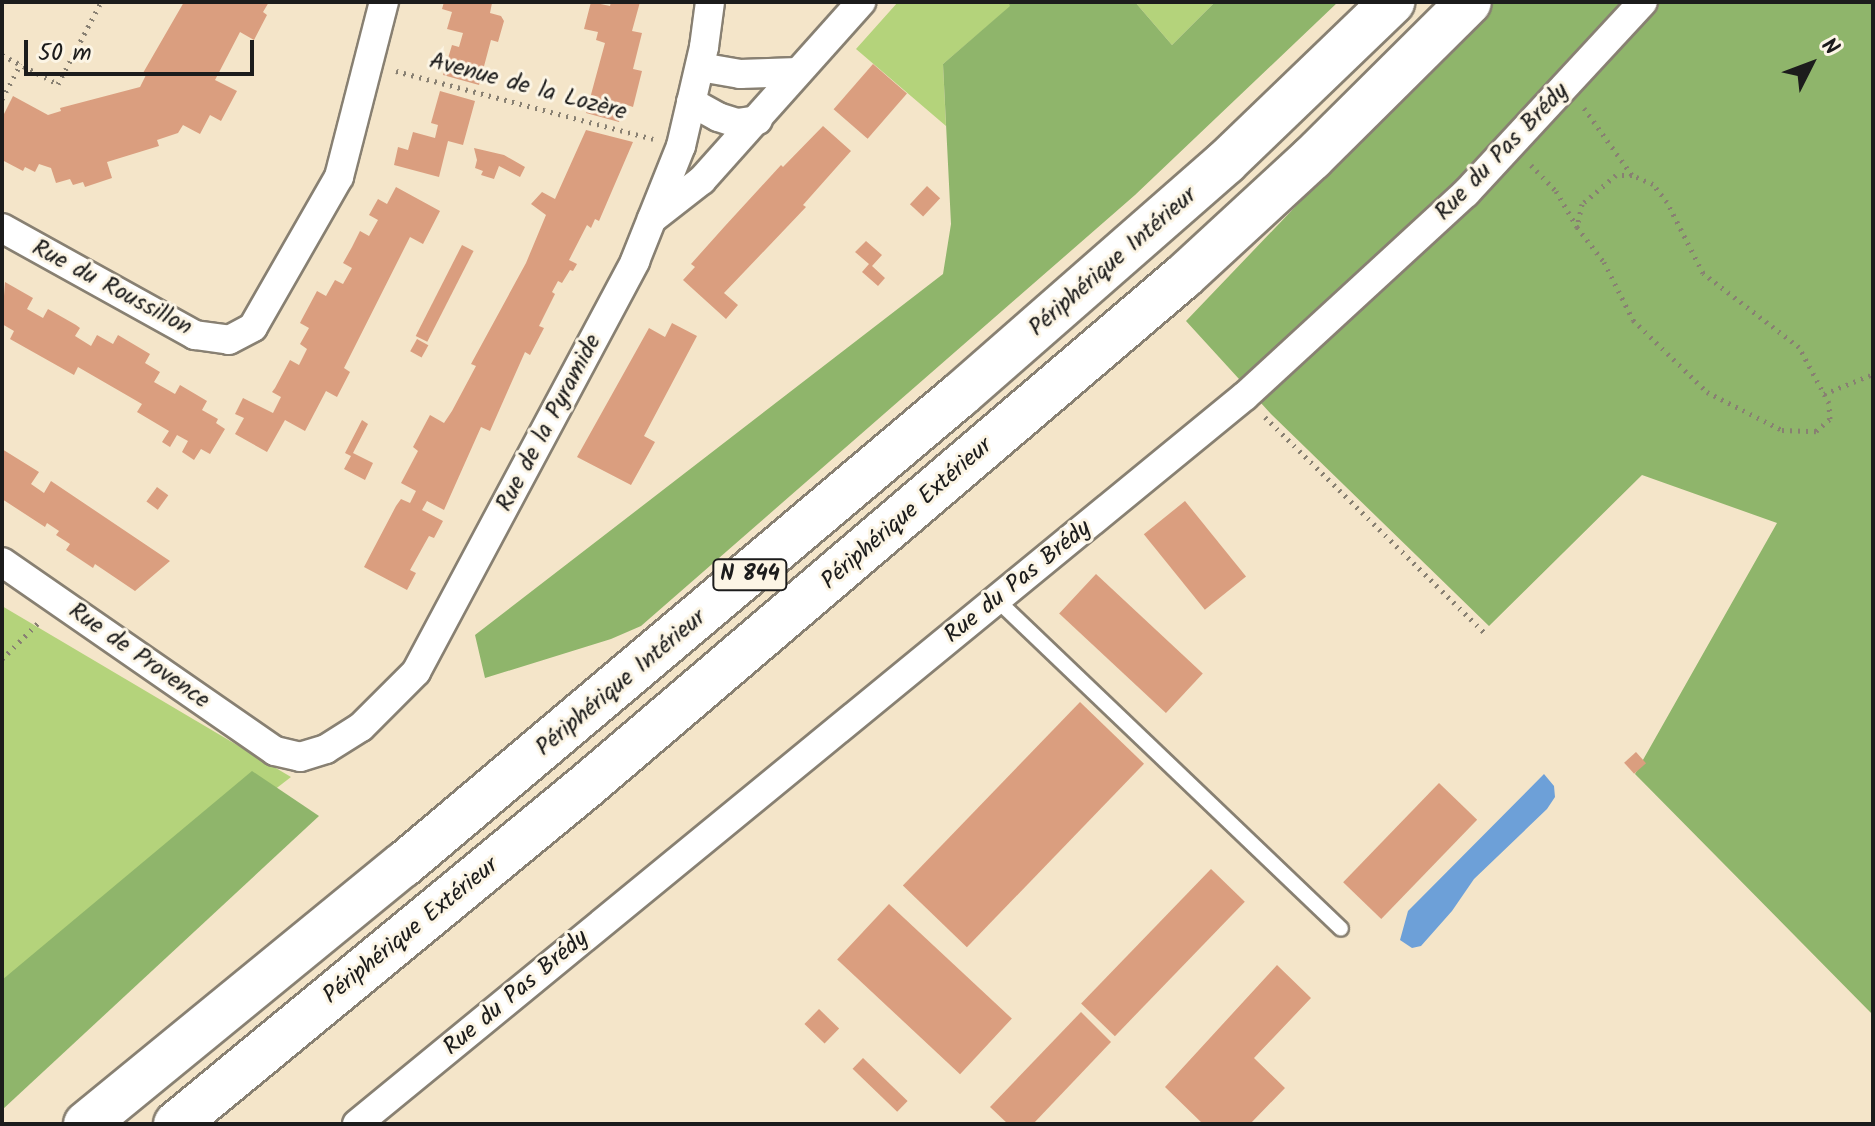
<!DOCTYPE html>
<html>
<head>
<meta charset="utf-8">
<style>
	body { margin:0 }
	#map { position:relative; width:1875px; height:1126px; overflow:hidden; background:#f4e5c9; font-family:Kalam,sans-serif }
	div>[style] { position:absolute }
	.green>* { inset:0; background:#b4d37b }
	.forest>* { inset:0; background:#8fb56b }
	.water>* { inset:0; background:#6da0d8 }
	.building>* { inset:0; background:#da9e7f; transform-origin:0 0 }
	.path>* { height:5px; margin-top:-2.5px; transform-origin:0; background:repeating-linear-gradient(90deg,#888072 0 2px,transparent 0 8px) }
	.roads { filter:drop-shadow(2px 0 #888072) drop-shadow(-2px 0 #888072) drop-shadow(0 2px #888072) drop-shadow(0 -2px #888072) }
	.service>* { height:14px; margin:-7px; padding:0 7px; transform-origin:7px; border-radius:7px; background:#fff }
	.minor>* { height:28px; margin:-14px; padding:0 14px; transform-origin:14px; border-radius:14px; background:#fff }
	.trunk>* { height:44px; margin:-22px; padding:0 22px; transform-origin:22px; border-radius:22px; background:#fff }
	span { translate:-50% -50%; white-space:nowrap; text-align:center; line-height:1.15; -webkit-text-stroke:6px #fcf5e5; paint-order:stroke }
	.shield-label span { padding:2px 6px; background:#fcf5e5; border:2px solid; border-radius:6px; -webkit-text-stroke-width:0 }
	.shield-label { font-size:22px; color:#1c1c1c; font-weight:700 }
	.street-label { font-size:24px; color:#1c1c1c }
	.frame { position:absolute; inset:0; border:4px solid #1c1c1c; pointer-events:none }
	.north { position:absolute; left:1771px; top:24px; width:80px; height:80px; -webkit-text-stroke:6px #fcf5e5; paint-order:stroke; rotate:48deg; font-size:22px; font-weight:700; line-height:32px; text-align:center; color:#1c1c1c }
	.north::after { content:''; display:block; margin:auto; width:28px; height:36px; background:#1c1c1c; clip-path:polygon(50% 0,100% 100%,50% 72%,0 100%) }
	.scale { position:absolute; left:24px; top:40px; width:230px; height:36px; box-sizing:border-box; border:4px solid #1c1c1c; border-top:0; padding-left:10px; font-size:24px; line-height:28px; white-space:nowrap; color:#1c1c1c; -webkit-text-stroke:6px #fcf5e5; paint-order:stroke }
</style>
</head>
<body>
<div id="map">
	<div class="green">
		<div style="clip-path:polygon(898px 2px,1008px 2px,1011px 6px,943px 64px,946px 126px,856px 49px)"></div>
		<div style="clip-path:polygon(1135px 2px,1215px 2px,1172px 45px)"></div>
		<div style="clip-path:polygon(2px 606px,291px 777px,2px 1000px)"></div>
	</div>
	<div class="forest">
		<div style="clip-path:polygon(1008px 2px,1135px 2px,1172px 45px,1215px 2px,1338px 2px,1135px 195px,641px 626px,611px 639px,485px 678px,475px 635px,943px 274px,951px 224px,943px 64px,1010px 6px)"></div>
		<div style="clip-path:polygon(1491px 2px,1873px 2px,1873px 1015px,1635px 774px,1777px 523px,1642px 475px,1489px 626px,1271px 414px,1186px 321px)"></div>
		<div style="clip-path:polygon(252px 771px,319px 816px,2px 1110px,2px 980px)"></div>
	</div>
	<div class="water">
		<div style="clip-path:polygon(1544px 774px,1554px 786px,1555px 797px,1547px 809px,1474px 879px,1452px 911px,1421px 946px,1412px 948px,1400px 940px,1408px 911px)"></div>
	</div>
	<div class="building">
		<div style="clip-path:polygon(184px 2px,269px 2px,263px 12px,267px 15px,254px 40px,240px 32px,215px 80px,237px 91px,221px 121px,210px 115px,200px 134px,183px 125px,178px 133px,157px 140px,159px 146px,107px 162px,112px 178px,85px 187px,83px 182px,73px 185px,70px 179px,56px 183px,51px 168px,39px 164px,35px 172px,25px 167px,23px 171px,2px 160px,2px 118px,13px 96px,48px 115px,61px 111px,60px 108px,140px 87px,146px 75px,143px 73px)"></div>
		<div style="clip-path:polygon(444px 2px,492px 3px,490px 13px,501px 16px,504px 21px,498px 42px,491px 40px,479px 85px,443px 75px,452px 45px,459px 47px,463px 33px,447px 29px,452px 12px,442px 9px)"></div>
		<div style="clip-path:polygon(591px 2px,610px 6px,611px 2px,640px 2px,632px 31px,642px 33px,633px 69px,642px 71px,633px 107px,624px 104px,619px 122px,586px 113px,605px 43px,596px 40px,598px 32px,584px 29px)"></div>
		<div style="left:873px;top:64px;width:45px;height:60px;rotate:41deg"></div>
		<div style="clip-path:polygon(440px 91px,475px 101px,463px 145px,448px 141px,439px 177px,394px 165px,398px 147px,408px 150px,413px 132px,435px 138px,438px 125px,431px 123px)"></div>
		<div style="clip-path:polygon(823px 126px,851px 151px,803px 205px,806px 207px,724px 293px,738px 305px,726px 319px,683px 280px,695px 267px,691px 264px,725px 226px,781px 165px,783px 167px)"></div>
		<div style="clip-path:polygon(586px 130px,633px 142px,599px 221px,595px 219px,591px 228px,587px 225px,569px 260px,577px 264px,573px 271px,570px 270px,562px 283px,558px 281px,552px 292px,555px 294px,539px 326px,544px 328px,530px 355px,525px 352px,490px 431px,481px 427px,444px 510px,427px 501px,422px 510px,443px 521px,434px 538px,429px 536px,410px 570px,416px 573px,407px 590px,364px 567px,396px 506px,401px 499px,410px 503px,416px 491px,401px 483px,418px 451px,413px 447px,430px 415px,444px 423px,452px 411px,476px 366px,471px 364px,526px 263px,546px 215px,531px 204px,542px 192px,555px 199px)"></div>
		<div style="clip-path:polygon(474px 148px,504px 155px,525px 167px,520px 177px,499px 166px,494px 179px,481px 175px,483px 171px,475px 168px,477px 160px)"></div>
		<div style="left:927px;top:186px;width:18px;height:25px;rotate:43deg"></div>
		<div style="clip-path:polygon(396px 187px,440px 211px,423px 244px,410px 237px,344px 368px,350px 372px,337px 397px,326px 391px,305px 431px,285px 420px,267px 452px,235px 434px,244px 418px,235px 414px,243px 398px,273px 413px,281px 397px,272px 392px,275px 388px,290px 360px,299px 365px,307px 349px,300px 344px,309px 328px,300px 323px,302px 319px,317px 291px,326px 296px,335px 280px,343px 284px,352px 268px,343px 263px,352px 247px,360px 231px,369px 236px,378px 220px,369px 215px,378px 199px,387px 204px)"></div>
		<div style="clip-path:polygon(866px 241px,882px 255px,872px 266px,885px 278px,878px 286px,862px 272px,869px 264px,855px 252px)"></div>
		<div style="left:462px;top:245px;width:13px;height:102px;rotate:27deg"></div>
		<div style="clip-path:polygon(5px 282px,33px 298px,27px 309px,43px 318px,48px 309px,76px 325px,80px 328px,75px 336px,91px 346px,97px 335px,113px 344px,118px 335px,150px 354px,145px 363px,160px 372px,154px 382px,175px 394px,180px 385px,207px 401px,202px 410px,218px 419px,216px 423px,225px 429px,210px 454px,201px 449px,194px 460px,182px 452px,188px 441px,177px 435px,170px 447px,162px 442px,169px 431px,137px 412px,142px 404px,78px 367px,74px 375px,10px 339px,14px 331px,2px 324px)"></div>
		<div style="clip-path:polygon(672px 323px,697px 336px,644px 436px,655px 442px,631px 485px,577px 457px,649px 328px,665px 337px)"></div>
		<div style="left:417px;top:339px;width:13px;height:14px;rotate:29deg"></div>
		<div style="clip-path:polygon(362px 420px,368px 424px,353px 453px,373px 463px,365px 480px,344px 469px,351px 456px,345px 453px)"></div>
		<div style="clip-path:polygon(2px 449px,39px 472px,31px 484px,44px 493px,51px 481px,170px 561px,135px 591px,95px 564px,93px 568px,66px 550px,70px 544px,56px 535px,59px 531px,47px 523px,45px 527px,2px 499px)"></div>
		<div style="left:157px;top:487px;width:14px;height:18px;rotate:36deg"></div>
		<div style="left:1185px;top:501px;width:97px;height:53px;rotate:51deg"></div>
		<div style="left:1096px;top:574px;width:146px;height:54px;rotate:43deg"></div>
		<div style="left:1080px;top:702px;width:89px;height:255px;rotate:44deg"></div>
		<div style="left:1636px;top:752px;width:15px;height:16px;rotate:48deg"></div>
		<div style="left:1439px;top:783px;width:53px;height:138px;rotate:44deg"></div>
		<div style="left:1211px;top:869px;width:47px;height:187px;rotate:44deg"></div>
		<div style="left:889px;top:904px;width:168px;height:76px;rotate:43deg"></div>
		<div style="clip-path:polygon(1277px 965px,1311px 998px,1254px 1058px,1285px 1088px,1250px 1124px,1203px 1124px,1165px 1087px)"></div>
		<div style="left:819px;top:1009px;width:28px;height:21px;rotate:44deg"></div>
		<div style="clip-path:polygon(1081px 1012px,1111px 1042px,1033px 1124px,1008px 1124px,990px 1107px)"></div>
		<div style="left:863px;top:1058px;width:62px;height:15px;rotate:44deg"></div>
	</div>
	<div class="path">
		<div style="left:2px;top:55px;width:63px;rotate:27.4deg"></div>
		<div style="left:58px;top:84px;width:93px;rotate:-62.3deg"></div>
		<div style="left:396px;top:71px;width:266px;rotate:14.8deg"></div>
		<div style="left:2px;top:99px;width:40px;rotate:-62deg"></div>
		<div style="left:1584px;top:108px;width:82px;rotate:54.4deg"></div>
		<div style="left:1531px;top:165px;width:36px;rotate:46deg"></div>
		<div style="left:1556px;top:191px;width:42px;rotate:59.7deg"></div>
		<div style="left:1577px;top:227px;width:44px;rotate:52.4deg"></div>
		<div style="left:1604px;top:262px;width:65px;rotate:63.4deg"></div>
		<div style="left:1633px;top:320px;width:103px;rotate:44.2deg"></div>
		<div style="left:1707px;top:392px;width:84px;rotate:26.9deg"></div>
		<div style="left:1782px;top:430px;width:34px;rotate:2deg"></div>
		<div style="left:1816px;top:431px;width:18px;rotate:-41deg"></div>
		<div style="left:1830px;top:419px;width:16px;rotate:-94deg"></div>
		<div style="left:1829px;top:403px;width:64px;rotate:-118.2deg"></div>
		<div style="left:1799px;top:347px;width:121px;rotate:-142.4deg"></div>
		<div style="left:1703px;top:273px;width:80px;rotate:-116.9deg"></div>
		<div style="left:1667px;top:202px;width:23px;rotate:-128deg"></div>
		<div style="left:1653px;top:184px;width:23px;rotate:-157deg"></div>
		<div style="left:1632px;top:175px;width:16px;rotate:180deg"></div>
		<div style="left:1616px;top:175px;width:45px;rotate:139.5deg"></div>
		<div style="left:1582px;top:204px;width:24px;rotate:102deg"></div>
		<div style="left:1824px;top:394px;width:53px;rotate:-22.2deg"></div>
		<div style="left:1265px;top:417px;width:308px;rotate:44.5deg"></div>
		<div style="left:2px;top:659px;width:55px;rotate:-45deg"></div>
	</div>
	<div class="roads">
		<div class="service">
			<div style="left:996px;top:599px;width:477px;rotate:43.7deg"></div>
		</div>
		<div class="minor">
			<div style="left:700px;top:67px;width:41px;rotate:9.9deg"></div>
			<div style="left:740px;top:74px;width:58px;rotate:-2deg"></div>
			<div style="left:691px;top:102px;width:31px;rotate:29deg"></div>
			<div style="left:718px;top:117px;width:20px;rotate:18deg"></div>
			<div style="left:737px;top:123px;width:21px;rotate:-8deg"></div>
			<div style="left:652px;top:219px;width:63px;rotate:-38deg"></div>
			<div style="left:702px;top:180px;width:239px;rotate:-48.2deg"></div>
			<div style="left:2px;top:228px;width:221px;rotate:29deg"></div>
			<div style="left:195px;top:335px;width:34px;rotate:8deg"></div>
			<div style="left:229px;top:340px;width:27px;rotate:-28deg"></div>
			<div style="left:253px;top:327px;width:173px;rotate:-60.2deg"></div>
			<div style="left:339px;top:177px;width:181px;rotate:-75.6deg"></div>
			<div style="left:2px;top:562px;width:332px;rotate:34.7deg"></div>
			<div style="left:275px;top:751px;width:26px;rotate:13deg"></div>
			<div style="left:300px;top:757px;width:27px;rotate:-17deg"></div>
			<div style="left:326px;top:749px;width:41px;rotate:-32.2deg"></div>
			<div style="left:361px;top:727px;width:78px;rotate:-45deg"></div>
			<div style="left:416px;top:672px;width:466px;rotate:-61.9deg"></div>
			<div style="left:635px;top:261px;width:124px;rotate:-68.2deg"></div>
			<div style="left:681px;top:146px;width:102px;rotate:-76.9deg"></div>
			<div style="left:704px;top:47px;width:45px;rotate:-82.4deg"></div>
			<div style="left:357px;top:1124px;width:1148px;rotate:-39.35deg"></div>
			<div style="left:1245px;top:396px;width:300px;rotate:-42.6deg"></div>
			<div style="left:1466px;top:193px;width:260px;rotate:-47.2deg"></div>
		</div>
		<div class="trunk">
			<div style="left:86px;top:1124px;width:409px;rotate:-39.3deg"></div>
			<div style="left:403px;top:865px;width:730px;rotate:-40.17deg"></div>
			<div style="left:961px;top:394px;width:352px;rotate:-41.2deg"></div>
			<div style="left:1226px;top:162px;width:231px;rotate:-43.9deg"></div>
			<div style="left:176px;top:1124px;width:530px;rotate:-39.49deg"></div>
			<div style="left:585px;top:787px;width:787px;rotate:-40.47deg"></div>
			<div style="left:1184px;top:276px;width:174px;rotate:-42.7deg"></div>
			<div style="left:1312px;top:158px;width:221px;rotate:-44.8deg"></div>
		</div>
	</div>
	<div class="shield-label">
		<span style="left:750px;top:575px">N 844</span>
	</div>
	<div class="street-label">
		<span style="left:528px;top:87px;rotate:15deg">Avenue de la Lozère</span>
		<span style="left:1502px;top:152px;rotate:-46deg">Rue du Pas Brédy</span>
		<span style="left:1113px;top:262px;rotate:-41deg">Périphérique Intérieur</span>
		<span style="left:112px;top:288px;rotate:28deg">Rue du Roussillon</span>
		<span style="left:549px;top:423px;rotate:-62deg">Rue de la Pyramide</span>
		<span style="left:907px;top:514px;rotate:-41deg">Périphérique Extérieur</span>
		<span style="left:1018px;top:582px;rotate:-39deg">Rue du Pas Brédy</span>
		<span style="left:139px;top:656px;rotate:35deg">Rue de Provence</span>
		<span style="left:621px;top:683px;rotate:-40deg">Périphérique Intérieur</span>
		<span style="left:411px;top:931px;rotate:-39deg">Périphérique Extérieur</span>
		<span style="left:516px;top:993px;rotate:-40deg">Rue du Pas Brédy</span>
	</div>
	<div class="frame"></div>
	<div class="north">N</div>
	<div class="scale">50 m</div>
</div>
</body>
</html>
